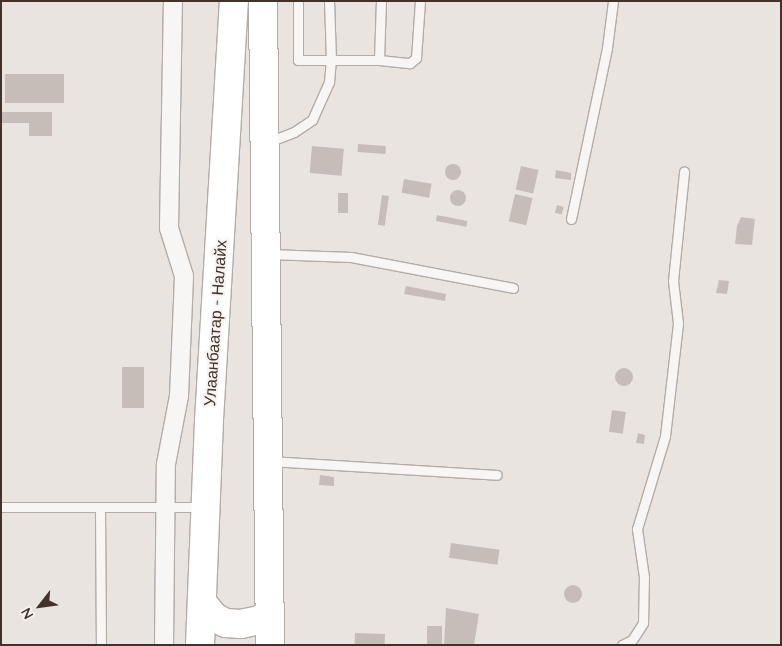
<!DOCTYPE html>
<html>
<head>
<meta charset="utf-8">
<style>
	body { margin:0 }
	#map { position:relative; width:782px; height:646px; overflow:hidden; background:#eae4e1; font-family:Quicksand,sans-serif }
	div>[style] { position:absolute }
	.building>* { inset:0; background:#c7bdb8; transform-origin:0 0 }
	.round { border-radius:50% }
	.roads { filter:drop-shadow(1px 0 #b4aba6) drop-shadow(-1px 0 #b4aba6) drop-shadow(0 1px #b4aba6) drop-shadow(0 -1px #b4aba6) }
	.service>* { height:9px; margin:-4.5px; padding:0 4.5px; transform-origin:4.5px; border-radius:4.5px; background:#f8f6f4 }
	.minor>* { height:18px; margin:-9px; padding:0 9px; transform-origin:9px; border-radius:9px; background:#f8f6f4 }
	.trunk>* { height:28px; margin:-14px; padding:0 14px; transform-origin:14px; border-radius:14px; background:#fff }
	span { translate:-50% -50%; white-space:nowrap; text-align:center; line-height:1.15; -webkit-text-stroke:4px #f7f3f1; paint-order:stroke }
	.street-label { font-size:16px; color:#423229 }
	.frame { position:absolute; inset:0; border:2px solid #423229; pointer-events:none }
	.north { position:absolute; left:15px; top:581px; width:50px; height:50px; -webkit-text-stroke:4px #f7f3f1; paint-order:stroke; rotate:240deg; font-size:14px; font-weight:700; line-height:20px; text-align:center; color:#423229 }
	.north::after { content:''; display:block; margin:auto; width:18px; height:22px; background:#423229; clip-path:polygon(50% 0,100% 100%,50% 72%,0 100%) }
</style>
</head>
<body>
<div id="map">
	<div class="building">
		<div style="left:5px;top:74px;width:59px;height:29px"></div>
		<div style="clip-path:polygon(1px 112px,52px 112px,52px 136px,29px 136px,29px 123px,1px 123px)"></div>
		<div style="left:358px;top:144px;width:28px;height:8px;rotate:4deg"></div>
		<div style="left:312px;top:146px;width:32px;height:27px;rotate:5deg"></div>
		<div class="round" style="left:445px;top:164px;width:16px;height:16px"></div>
		<div style="left:521px;top:166px;width:18px;height:24px;rotate:13deg"></div>
		<div style="clip-path:polygon(556px 170px,571px 173px,571px 180px,555px 178px)"></div>
		<div style="left:404px;top:179px;width:28px;height:14px;rotate:10deg"></div>
		<div class="round" style="left:450px;top:190px;width:16px;height:16px"></div>
		<div style="left:338px;top:193px;width:10px;height:20px"></div>
		<div style="left:515px;top:194px;width:18px;height:28px;rotate:13deg"></div>
		<div style="left:382px;top:195px;width:7px;height:30px;rotate:8deg"></div>
		<div style="left:557px;top:205px;width:7px;height:8px;rotate:16deg"></div>
		<div style="left:437px;top:215px;width:31px;height:6px;rotate:11deg"></div>
		<div style="clip-path:polygon(741px 217px,755px 219px,752px 245px,735px 244px,737px 226px)"></div>
		<div style="clip-path:polygon(719px 280px,729px 281px,727px 294px,716px 293px)"></div>
		<div style="clip-path:polygon(406px 286px,446px 294px,445px 301px,404px 294px)"></div>
		<div style="left:122px;top:367px;width:22px;height:41px"></div>
		<div class="round" style="left:615px;top:368px;width:18px;height:18px"></div>
		<div style="left:612px;top:410px;width:14px;height:22px;rotate:8deg"></div>
		<div style="clip-path:polygon(638px 433px,645px 435px,644px 444px,636px 443px)"></div>
		<div style="clip-path:polygon(320px 475px,334px 477px,334px 486px,319px 485px)"></div>
		<div style="left:451px;top:543px;width:49px;height:15px;rotate:8deg"></div>
		<div class="round" style="left:564px;top:585px;width:18px;height:18px"></div>
		<div style="clip-path:polygon(446px 608px,479px 614px,474px 645px,444px 645px)"></div>
		<div style="left:427px;top:626px;width:15px;height:19px"></div>
		<div style="left:355px;top:633px;width:30px;height:12px;rotate:2deg"></div>
	</div>
	<div class="roads">
		<div class="service">
			<div style="left:298px;top:1px;width:59px;rotate:90deg"></div>
			<div style="left:298px;top:60px;width:81px"></div>
			<div style="left:379px;top:60px;width:31px;rotate:6deg"></div>
			<div style="left:410px;top:63px;width:8px;rotate:-40deg"></div>
			<div style="left:416px;top:58px;width:57px;rotate:-86deg"></div>
			<div style="left:379px;top:60px;width:59px;rotate:-88.1deg"></div>
			<div style="left:268px;top:142px;width:28px;rotate:-21deg"></div>
			<div style="left:294px;top:132px;width:22px;rotate:-34deg"></div>
			<div style="left:312px;top:120px;width:42px;rotate:-65.9deg"></div>
			<div style="left:329px;top:82px;width:22px;rotate:-85deg"></div>
			<div style="left:331px;top:60px;width:59px;rotate:-91.9deg"></div>
			<div style="left:571px;top:219px;width:175px;rotate:-78.1deg"></div>
			<div style="left:607px;top:48px;width:47px;rotate:-82.7deg"></div>
			<div style="left:269px;top:254px;width:82px;rotate:2.1deg"></div>
			<div style="left:351px;top:257px;width:165px;rotate:10.8deg"></div>
			<div style="left:270px;top:461px;width:227px;rotate:3.5deg"></div>
			<div style="left:1px;top:507px;width:201px"></div>
			<div style="left:100px;top:509px;width:136px;rotate:89.6deg"></div>
			<div style="left:622px;top:645px;width:11px;rotate:-27deg"></div>
			<div style="left:632px;top:640px;width:20px;rotate:-57deg"></div>
			<div style="left:643px;top:623px;width:46px;rotate:-88.8deg"></div>
			<div style="left:644px;top:577px;width:49px;rotate:-98.3deg"></div>
			<div style="left:637px;top:529px;width:97px;rotate:-73.2deg"></div>
			<div style="left:665px;top:436px;width:114px;rotate:-83.4deg"></div>
			<div style="left:678px;top:323px;width:42px;rotate:-96.8deg"></div>
			<div style="left:673px;top:281px;width:110px;rotate:-84.2deg"></div>
		</div>
		<div class="minor">
			<div style="left:164px;top:645px;width:181px;rotate:-89.4deg"></div>
			<div style="left:166px;top:464px;width:69px;rotate:-79.2deg"></div>
			<div style="left:179px;top:396px;width:120px;rotate:-87.6deg"></div>
			<div style="left:184px;top:276px;width:50px;rotate:-107.4deg"></div>
			<div style="left:169px;top:228px;width:227px;rotate:-89deg"></div>
		</div>
		<div class="trunk">
			<div style="left:263px;top:1px;width:644px;rotate:89.38deg"></div>
			<div style="left:202px;top:602px;width:19px;rotate:51deg"></div>
			<div style="left:214px;top:617px;width:13px;rotate:27deg"></div>
			<div style="left:226px;top:623px;width:15px;rotate:4deg"></div>
			<div style="left:241px;top:624px;width:19px;rotate:-12deg"></div>
			<div style="left:260px;top:620px;width:13px;rotate:-39deg"></div>
			<div style="left:200px;top:645px;width:225px;rotate:-87.7deg"></div>
			<div style="left:209px;top:420px;width:420px;rotate:-86.6deg"></div>
		</div>
	</div>
	<div class="street-label">
		<span style="left:215px;top:323px;rotate:-86deg">Улаанбаатар - Налайх</span>
	</div>
	<div class="frame"></div>
	<div class="north">N</div>
</div>
</body>
</html>
